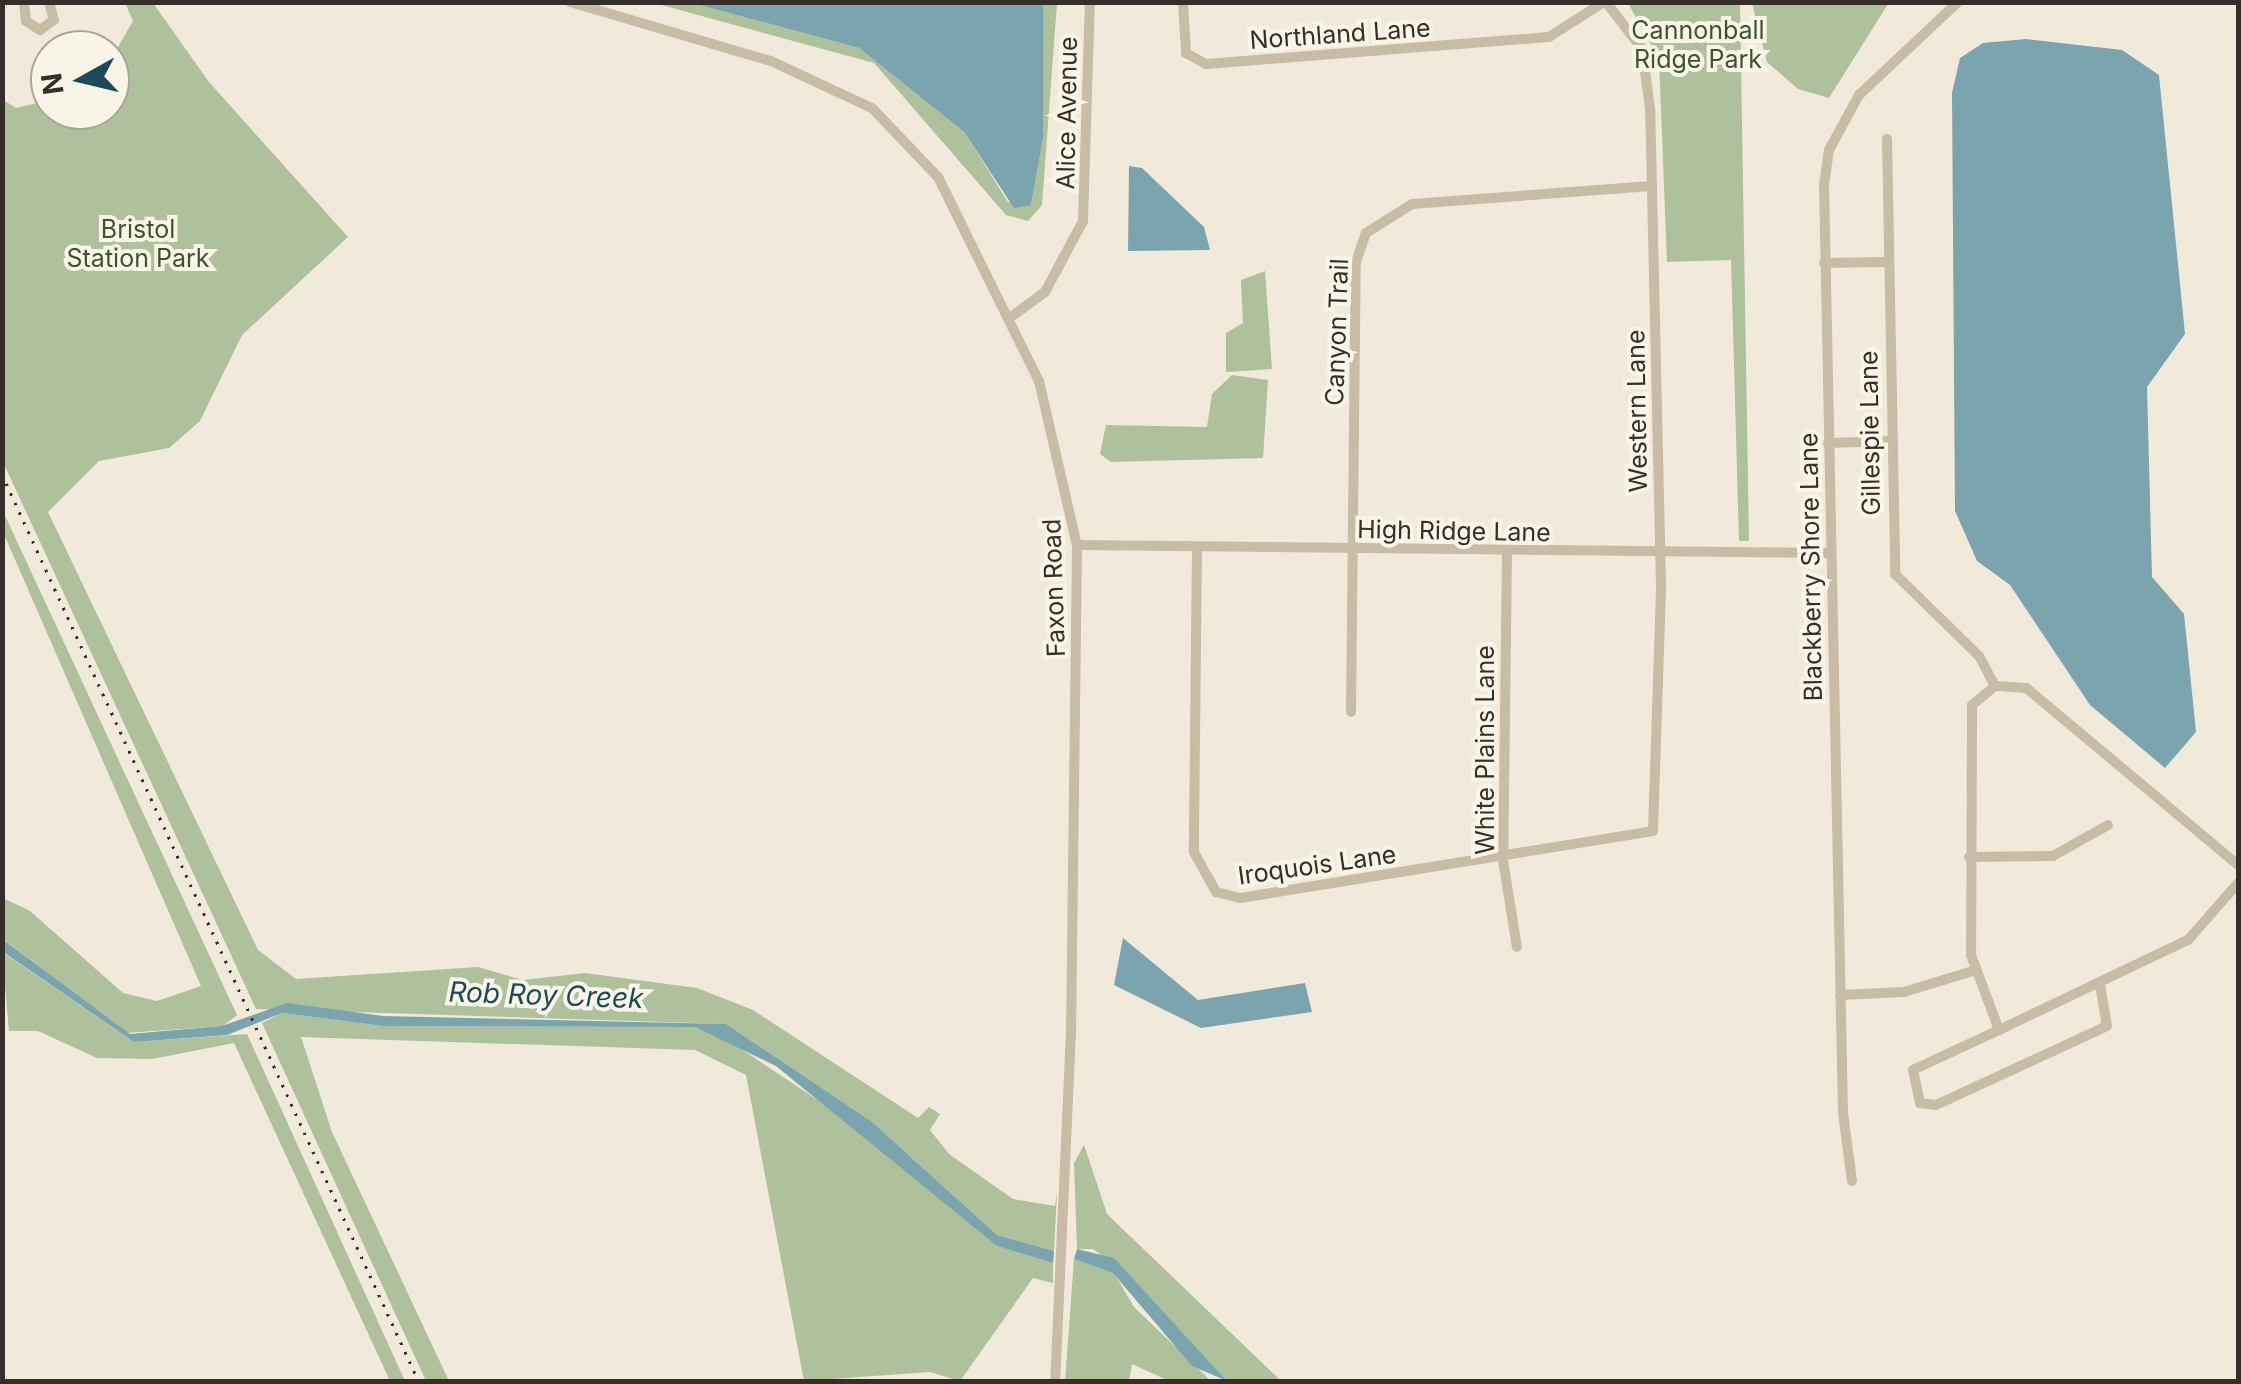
<!DOCTYPE html>
<html>
<head>
<meta charset="utf-8">
<style>
	body { margin:0 }
	#map { position:relative; width:2241px; height:1384px; overflow:hidden; background:#f1eadb; font-family:Inter,sans-serif }
	div>[style] { position:absolute }
	.green>* { inset:0; background:#aec09c }
	.water>* { inset:0; background:#7ba4ae }
	.minor>* { height:10px; margin:-5px; padding:0 5px; transform-origin:5px; border-radius:5px; background:#c9bca7 }
	.rail>* { height:2.5px; margin-top:-1.25px; transform-origin:0; background:repeating-linear-gradient(90deg,#362e28 0 2.5px,transparent 0 10.5px) }
	span { translate:-50% -50%; white-space:nowrap; text-align:center; line-height:1.15; -webkit-text-stroke:8px #f9f4e8; paint-order:stroke }
	.park-label { font-size:25px; color:#3f542c }
	.street-label { font-size:25px; color:#362e28 }
	.water-label { font-size:28px; color:#1e4a57; font-style:italic }
	.frame { position:absolute; inset:0; border:5px solid #362e28; pointer-events:none }
	.north { position:absolute; left:30px; top:30px; width:100px; height:100px; box-sizing:border-box; background:#f9f4e8; border:2px solid #aba59b; border-radius:50%; rotate:262deg; font-size:28px; font-weight:700; line-height:40px; text-align:center; color:#362e28 }
	.north::after { content:''; display:block; margin:auto; width:35px; height:45px; background:#1e4a57; clip-path:polygon(50% 0,100% 100%,50% 72%,0 100%) }
</style>
</head>
<body>
<div id="map">
	<div class="green">
		<div style="clip-path:polygon(125px 3px,153px 3px,209px 82px,348px 237px,242px 335px,200px 421px,169px 448px,99px 461px,48px 512px,258px 950px,296px 979px,478px 967px,523px 980px,585px 973px,697px 988px,753px 1010px,918px 1118px,929px 1107px,940px 1114px,930px 1130px,949px 1154px,1013px 1199px,1055px 1206px,1057px 1192px,1054px 1251px,997px 1235px,871px 1121px,726px 1024px,256px 1009px,3px 462px,2px 99px,16px 108px,50px 100px,50px 110px,110px 110px,110px 61px,133px 21px)"></div>
		<div style="clip-path:polygon(654px 3px,692px 3px,859px 48px,964px 132px,1008px 202px,1031px 205px,1043px 139px,1043px 3px,1057px 3px,1042px 205px,1028px 221px,1006px 215px,874px 63px)"></div>
		<div style="clip-path:polygon(1628px 3px,1740px 3px,1749px 541px,1739px 541px,1731px 260px,1667px 262px,1659px 59px)"></div>
		<div style="clip-path:polygon(1752px 3px,1887px 2px,1888px 4px,1829px 98px,1798px 89px,1767px 62px)"></div>
		<div style="clip-path:polygon(1265px 271px,1272px 369px,1226px 372px,1226px 333px,1243px 323px,1241px 280px)"></div>
		<div style="clip-path:polygon(1232px 375px,1268px 380px,1263px 458px,1111px 462px,1100px 454px,1106px 425px,1207px 427px,1212px 394px)"></div>
		<div style="clip-path:polygon(2px 509px,237px 1015px,223px 1026px,126px 1033px,3px 939px,3px 898px,30px 911px,123px 993px,157px 1001px,201px 986px,3px 532px)"></div>
		<div style="clip-path:polygon(2px 952px,134px 1042px,247px 1034px,405px 1381px,390px 1381px,234px 1043px,152px 1059px,97px 1058px,38px 1031px,9px 1031px)"></div>
		<div style="clip-path:polygon(282px 1013px,383px 1026px,694px 1027px,723px 1037px,869px 1134px,997px 1246px,1053px 1263px,1053px 1283px,1033px 1278px,960px 1381px,930px 1372px,804px 1381px,746px 1075px,695px 1050px,301px 1037px,332px 1132px,449px 1381px,426px 1381px,262px 1023px)"></div>
		<div style="clip-path:polygon(1084px 1145px,1107px 1214px,1281px 1381px,1227px 1381px,1131px 1277px,1093px 1249px,1077px 1249px,1074px 1163px)"></div>
		<div style="clip-path:polygon(1074px 1259px,1114px 1273px,1134px 1307px,1211px 1381px,1169px 1381px,1132px 1364px,1129px 1381px,1065px 1382px)"></div>
	</div>
	<div class="water">
		<div style="clip-path:polygon(692px 3px,1043px 3px,1043px 139px,1031px 205px,1014px 208px,964px 132px,859px 48px)"></div>
		<div style="clip-path:polygon(2026px 39px,2122px 50px,2159px 75px,2185px 334px,2147px 387px,2152px 577px,2184px 614px,2196px 732px,2165px 768px,2090px 705px,2010px 585px,1977px 561px,1955px 511px,1952px 93px,1960px 58px,1983px 43px)"></div>
		<div style="clip-path:polygon(1129px 166px,1142px 168px,1204px 227px,1210px 250px,1128px 251px)"></div>
		<div style="clip-path:polygon(1123px 938px,1198px 1000px,1305px 983px,1312px 1012px,1201px 1028px,1114px 985px)"></div>
		<div style="clip-path:polygon(2px 939px,130px 1034px,222px 1026px,287px 1003px,383px 1016px,726px 1024px,871px 1121px,997px 1235px,1054px 1251px,1053px 1263px,997px 1246px,776px 1066px,695px 1027px,383px 1026px,282px 1013px,227px 1035px,134px 1042px,3px 952px)"></div>
		<div style="clip-path:polygon(1077px 1249px,1114px 1258px,1227px 1381px,1192px 1366px,1113px 1273px,1074px 1259px)"></div>
	</div>
	<div class="minor">
		<div style="left:24px;top:2px;width:19px;rotate:84deg"></div>
		<div style="left:26px;top:21px;width:17px;rotate:33deg"></div>
		<div style="left:40px;top:30px;width:17px;rotate:-36deg"></div>
		<div style="left:54px;top:20px;width:19px;rotate:-106deg"></div>
		<div style="left:570px;top:2px;width:209px;rotate:16.4deg"></div>
		<div style="left:771px;top:61px;width:111px;rotate:25deg"></div>
		<div style="left:872px;top:108px;width:95px;rotate:46.3deg"></div>
		<div style="left:938px;top:177px;width:228px;rotate:63.7deg"></div>
		<div style="left:1039px;top:381px;width:168px;rotate:77deg"></div>
		<div style="left:1077px;top:545px;width:487px;rotate:90.7deg"></div>
		<div style="left:1071px;top:1032px;width:350px;rotate:92.6deg"></div>
		<div style="left:1183px;top:2px;width:51px;rotate:86.6deg"></div>
		<div style="left:1186px;top:53px;width:23px;rotate:29deg"></div>
		<div style="left:1206px;top:64px;width:344px;rotate:-4.5deg"></div>
		<div style="left:1549px;top:37px;width:65px;rotate:-32.5deg"></div>
		<div style="left:1887px;top:139px;width:435px;rotate:88.9deg"></div>
		<div style="left:1895px;top:574px;width:117px;rotate:44.3deg"></div>
		<div style="left:1979px;top:656px;width:34px;rotate:62deg"></div>
		<div style="left:1824px;top:263px;width:63px;rotate:-0.9deg"></div>
		<div style="left:1011px;top:317px;width:42px;rotate:-36.3deg"></div>
		<div style="left:1045px;top:292px;width:81px;rotate:-61.8deg"></div>
		<div style="left:1083px;top:221px;width:219px;rotate:-88.2deg"></div>
		<div style="left:1828px;top:443px;width:62px;rotate:-1.8deg"></div>
		<div style="left:1077px;top:545px;width:753px;rotate:0.61deg"></div>
		<div style="left:1197px;top:547px;width:305px;rotate:90.6deg"></div>
		<div style="left:1194px;top:852px;width:46px;rotate:61.2deg"></div>
		<div style="left:1216px;top:892px;width:25px;rotate:14deg"></div>
		<div style="left:1240px;top:898px;width:418px;rotate:-9.2deg"></div>
		<div style="left:1653px;top:831px;width:245px;rotate:-88.1deg"></div>
		<div style="left:1661px;top:586px;width:477px;rotate:-91.3deg"></div>
		<div style="left:1650px;top:109px;width:61px;rotate:-97.6deg"></div>
		<div style="left:1642px;top:49px;width:59px;rotate:-127.5deg"></div>
		<div style="left:1507px;top:552px;width:308px;rotate:90.7deg"></div>
		<div style="left:1503px;top:860px;width:88px;rotate:80.9deg"></div>
		<div style="left:1351px;top:712px;width:450px;rotate:-89.4deg"></div>
		<div style="left:1356px;top:262px;width:31px;rotate:-71deg"></div>
		<div style="left:1366px;top:233px;width:54px;rotate:-32.2deg"></div>
		<div style="left:1412px;top:204px;width:240px;rotate:-4.3deg"></div>
		<div style="left:1969px;top:857px;width:84px;rotate:-0.7deg"></div>
		<div style="left:2053px;top:856px;width:63px;rotate:-29.4deg"></div>
		<div style="left:2238px;top:865px;width:276px;rotate:-140.1deg"></div>
		<div style="left:2026px;top:688px;width:31px;rotate:-176deg"></div>
		<div style="left:1995px;top:686px;width:30px;rotate:140deg"></div>
		<div style="left:1972px;top:705px;width:250px;rotate:90.2deg"></div>
		<div style="left:1971px;top:955px;width:80px;rotate:69.5deg"></div>
		<div style="left:1999px;top:1030px;width:209px;rotate:-25.5deg"></div>
		<div style="left:2188px;top:940px;width:76px;rotate:-48.7deg"></div>
		<div style="left:1840px;top:995px;width:64px;rotate:-2.7deg"></div>
		<div style="left:1904px;top:992px;width:72px;rotate:-16.9deg"></div>
		<div style="left:1999px;top:1030px;width:95px;rotate:155.1deg"></div>
		<div style="left:1913px;top:1070px;width:34px;rotate:78deg"></div>
		<div style="left:1920px;top:1103px;width:16px;rotate:7deg"></div>
		<div style="left:1936px;top:1105px;width:188px;rotate:-24.8deg"></div>
		<div style="left:2107px;top:1026px;width:42px;rotate:-99.7deg"></div>
		<div style="left:1852px;top:1181px;width:69px;rotate:-97.5deg"></div>
		<div style="left:1843px;top:1113px;width:928px;rotate:-91.17deg"></div>
		<div style="left:1824px;top:185px;width:35px;rotate:-82deg"></div>
		<div style="left:1829px;top:150px;width:63px;rotate:-61.4deg"></div>
		<div style="left:1859px;top:95px;width:136px;rotate:-43.2deg"></div>
	</div>
	<div class="rail">
		<div style="left:2px;top:474px;width:999px;rotate:65.33deg"></div>
	</div>
	<div class="park-label">
		<span style="left:1698px;top:45px">Cannonball<br>Ridge Park</span>
		<span style="left:138px;top:244px">Bristol<br>Station Park</span>
	</div>
	<div class="street-label">
		<span style="left:1340px;top:34px;rotate:-4deg">Northland Lane</span>
		<span style="left:1067px;top:113px;rotate:-89deg">Alice Avenue</span>
		<span style="left:1337px;top:332px;rotate:-88deg">Canyon Trail</span>
		<span style="left:1637px;top:411px;rotate:-91deg">Western Lane</span>
		<span style="left:1870px;top:433px;rotate:-91deg">Gillespie Lane</span>
		<span style="left:1454px;top:531px;rotate:1deg">High Ridge Lane</span>
		<span style="left:1811px;top:567px;rotate:-91deg">Blackberry Shore Lane</span>
		<span style="left:1054px;top:588px;rotate:-92deg">Faxon Road</span>
		<span style="left:1485px;top:750px;rotate:-90deg">White Plains Lane</span>
		<span style="left:1317px;top:865px;rotate:-8deg">Iroquois Lane</span>
	</div>
	<div class="water-label">
		<span style="left:546px;top:995px;rotate:2deg">Rob Roy Creek</span>
	</div>
	<div class="frame"></div>
	<div class="north">N</div>
</div>
</body>
</html>
